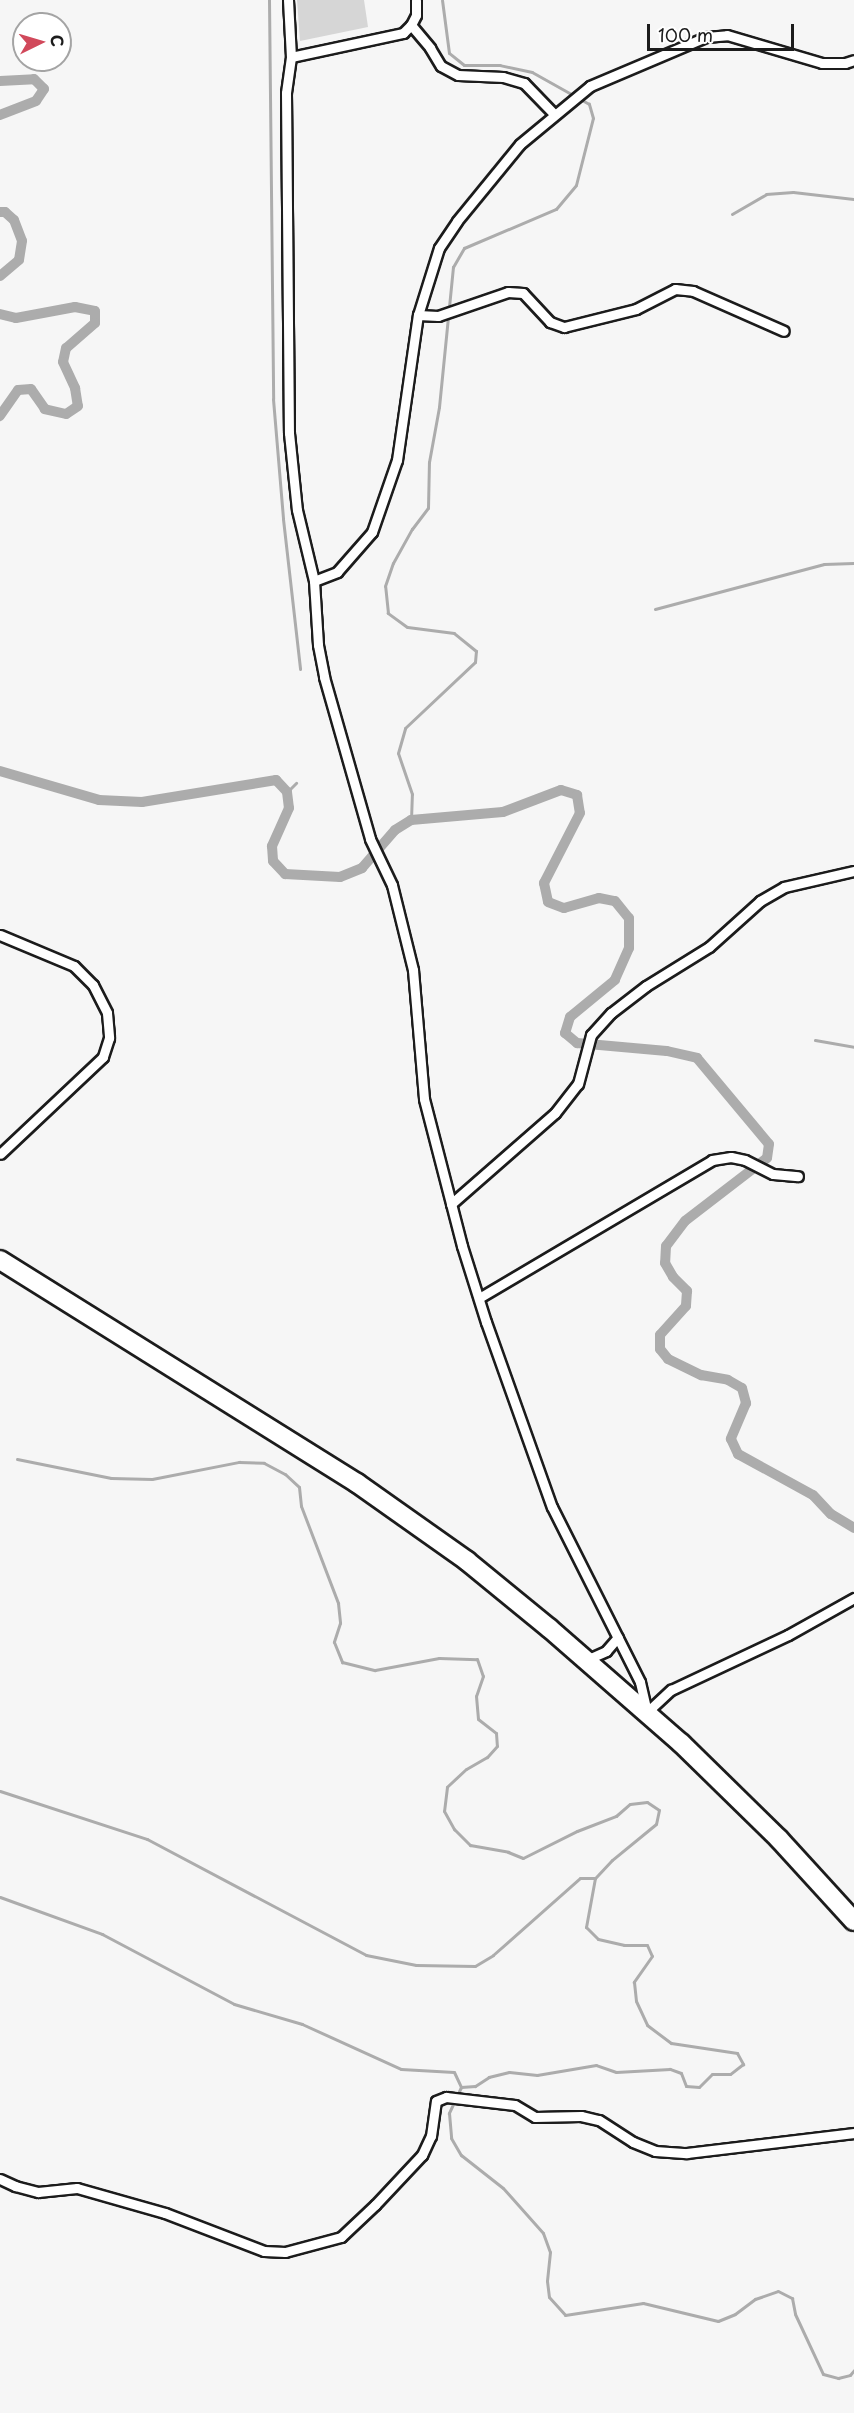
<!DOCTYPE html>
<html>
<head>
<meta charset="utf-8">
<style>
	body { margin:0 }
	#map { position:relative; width:854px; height:2413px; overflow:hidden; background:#f6f6f6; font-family:"Playpen Sans",sans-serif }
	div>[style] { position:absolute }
	.green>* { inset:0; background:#d6d6d6 }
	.stream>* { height:3px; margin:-1.5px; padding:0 1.5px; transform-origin:1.5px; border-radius:1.5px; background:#acacac }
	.canal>* { height:10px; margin:-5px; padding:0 5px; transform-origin:5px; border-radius:5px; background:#acacac }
	.roads { filter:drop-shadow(2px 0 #1c1c1c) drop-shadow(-2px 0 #1c1c1c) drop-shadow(0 2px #1c1c1c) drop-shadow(0 -2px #1c1c1c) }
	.street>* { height:9px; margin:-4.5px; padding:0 4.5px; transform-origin:4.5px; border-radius:4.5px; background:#fff }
	.highway>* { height:18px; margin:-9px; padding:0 9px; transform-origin:9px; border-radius:9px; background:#fff }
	span { translate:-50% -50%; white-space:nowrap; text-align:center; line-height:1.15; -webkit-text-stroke:4.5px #fff; paint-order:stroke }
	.north { position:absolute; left:12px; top:12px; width:60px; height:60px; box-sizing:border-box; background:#fff; border:2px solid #a4a4a4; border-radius:50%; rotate:85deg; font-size:16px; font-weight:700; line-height:24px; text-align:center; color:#1c1c1c }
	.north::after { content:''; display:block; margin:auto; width:21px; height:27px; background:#d1495b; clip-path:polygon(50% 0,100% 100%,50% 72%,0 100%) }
	.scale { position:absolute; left:647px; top:24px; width:147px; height:27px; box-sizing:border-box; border:3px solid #1c1c1c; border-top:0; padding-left:8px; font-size:18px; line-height:21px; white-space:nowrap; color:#1c1c1c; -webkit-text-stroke:4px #fff; paint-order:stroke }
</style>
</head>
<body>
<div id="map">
	<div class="green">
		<div style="clip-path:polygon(297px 0,364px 0,368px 27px,300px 41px)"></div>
	</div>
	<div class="stream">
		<div style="left:269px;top:0;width:399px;rotate:89.4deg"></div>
		<div style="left:273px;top:399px;width:120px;rotate:85.2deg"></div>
		<div style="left:283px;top:519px;width:151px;rotate:83.5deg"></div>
		<div style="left:732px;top:214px;width:39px;rotate:-30deg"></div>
		<div style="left:766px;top:194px;width:27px;rotate:-4deg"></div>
		<div style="left:793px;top:192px;width:61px;rotate:6.5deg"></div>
		<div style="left:655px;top:609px;width:175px;rotate:-14.9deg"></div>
		<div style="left:824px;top:564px;width:30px;rotate:-2deg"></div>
		<div style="left:287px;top:792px;width:13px;rotate:-45deg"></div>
		<div style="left:411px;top:820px;width:26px;rotate:-88deg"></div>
		<div style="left:412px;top:794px;width:43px;rotate:-108.9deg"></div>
		<div style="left:398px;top:753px;width:26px;rotate:-74deg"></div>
		<div style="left:405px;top:728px;width:96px;rotate:-43.3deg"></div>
		<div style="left:475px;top:662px;width:11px;rotate:-85deg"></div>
		<div style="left:476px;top:651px;width:28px;rotate:-141deg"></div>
		<div style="left:454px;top:633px;width:47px;rotate:-172.7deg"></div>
		<div style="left:407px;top:627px;width:24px;rotate:-144deg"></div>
		<div style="left:388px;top:613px;width:27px;rotate:-96deg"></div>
		<div style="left:385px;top:586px;width:24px;rotate:-71deg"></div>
		<div style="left:393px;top:563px;width:39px;rotate:-61deg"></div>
		<div style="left:412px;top:529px;width:26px;rotate:-53deg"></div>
		<div style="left:428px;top:508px;width:46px;rotate:-88.8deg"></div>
		<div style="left:429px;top:462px;width:56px;rotate:-79.7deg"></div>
		<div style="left:439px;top:407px;width:141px;rotate:-84.3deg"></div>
		<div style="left:453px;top:267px;width:22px;rotate:-60deg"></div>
		<div style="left:464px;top:248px;width:100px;rotate:-23deg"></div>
		<div style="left:556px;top:209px;width:31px;rotate:-50deg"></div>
		<div style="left:576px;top:185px;width:69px;rotate:-75.8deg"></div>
		<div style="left:593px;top:118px;width:15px;rotate:-106deg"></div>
		<div style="left:589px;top:104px;width:65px;rotate:-150.7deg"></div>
		<div style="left:532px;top:72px;width:33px;rotate:-168deg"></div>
		<div style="left:500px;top:65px;width:36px;rotate:180deg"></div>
		<div style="left:464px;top:65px;width:19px;rotate:-141deg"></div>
		<div style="left:449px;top:53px;width:53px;rotate:-97.5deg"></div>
		<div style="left:815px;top:1040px;width:40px;rotate:10deg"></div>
		<div style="left:17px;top:1459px;width:96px;rotate:11.4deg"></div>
		<div style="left:111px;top:1478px;width:41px;rotate:1.4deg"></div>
		<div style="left:152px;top:1479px;width:89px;rotate:-11.1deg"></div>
		<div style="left:239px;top:1462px;width:25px;rotate:2deg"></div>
		<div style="left:264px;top:1463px;width:24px;rotate:28deg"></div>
		<div style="left:285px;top:1474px;width:19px;rotate:43deg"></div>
		<div style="left:299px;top:1487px;width:19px;rotate:84deg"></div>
		<div style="left:301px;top:1506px;width:104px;rotate:69.1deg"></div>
		<div style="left:338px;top:1603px;width:20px;rotate:84deg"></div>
		<div style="left:340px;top:1623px;width:20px;rotate:108deg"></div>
		<div style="left:334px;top:1642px;width:22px;rotate:68deg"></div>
		<div style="left:342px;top:1662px;width:34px;rotate:14deg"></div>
		<div style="left:375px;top:1670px;width:65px;rotate:-10.6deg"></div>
		<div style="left:439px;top:1658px;width:38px;rotate:2deg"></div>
		<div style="left:477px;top:1659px;width:18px;rotate:71deg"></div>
		<div style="left:483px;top:1676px;width:21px;rotate:109deg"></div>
		<div style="left:476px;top:1696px;width:23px;rotate:85deg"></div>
		<div style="left:478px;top:1719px;width:23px;rotate:38deg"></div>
		<div style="left:496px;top:1733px;width:13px;rotate:86deg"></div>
		<div style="left:497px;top:1746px;width:15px;rotate:132deg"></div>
		<div style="left:487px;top:1757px;width:24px;rotate:150deg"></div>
		<div style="left:466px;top:1769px;width:26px;rotate:137deg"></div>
		<div style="left:447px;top:1787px;width:24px;rotate:97deg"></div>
		<div style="left:444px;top:1811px;width:21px;rotate:61deg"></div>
		<div style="left:454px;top:1829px;width:23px;rotate:45deg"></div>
		<div style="left:470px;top:1845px;width:39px;rotate:10deg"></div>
		<div style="left:508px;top:1852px;width:16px;rotate:22deg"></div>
		<div style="left:523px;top:1858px;width:60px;rotate:-26.6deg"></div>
		<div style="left:577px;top:1831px;width:42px;rotate:-21deg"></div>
		<div style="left:616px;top:1816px;width:18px;rotate:-41deg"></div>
		<div style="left:630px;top:1804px;width:17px;rotate:-7deg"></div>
		<div style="left:647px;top:1802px;width:14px;rotate:34deg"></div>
		<div style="left:659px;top:1810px;width:14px;rotate:102deg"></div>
		<div style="left:656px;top:1824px;width:57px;rotate:140.7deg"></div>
		<div style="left:612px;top:1860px;width:25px;rotate:133deg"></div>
		<div style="left:595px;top:1878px;width:50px;rotate:100.4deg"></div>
		<div style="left:586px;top:1927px;width:17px;rotate:45deg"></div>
		<div style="left:598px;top:1939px;width:27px;rotate:13deg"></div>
		<div style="left:624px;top:1945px;width:23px"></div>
		<div style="left:647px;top:1945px;width:12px;rotate:66deg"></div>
		<div style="left:652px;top:1956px;width:32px;rotate:125deg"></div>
		<div style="left:634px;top:1982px;width:19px;rotate:84deg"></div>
		<div style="left:636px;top:2001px;width:26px;rotate:65deg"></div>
		<div style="left:647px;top:2025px;width:30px;rotate:37deg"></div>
		<div style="left:671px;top:2043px;width:67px;rotate:8.6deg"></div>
		<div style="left:737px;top:2053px;width:13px;rotate:61deg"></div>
		<div style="left:743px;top:2064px;width:16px;rotate:142deg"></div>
		<div style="left:730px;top:2074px;width:18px;rotate:180deg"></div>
		<div style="left:712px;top:2074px;width:18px;rotate:135deg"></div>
		<div style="left:699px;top:2087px;width:13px;rotate:-176deg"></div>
		<div style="left:686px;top:2086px;width:14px;rotate:-111deg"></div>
		<div style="left:681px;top:2073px;width:12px;rotate:-160deg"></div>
		<div style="left:670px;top:2069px;width:54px;rotate:176.8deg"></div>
		<div style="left:616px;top:2072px;width:21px;rotate:-161deg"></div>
		<div style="left:596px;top:2065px;width:60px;rotate:170.4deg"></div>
		<div style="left:537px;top:2075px;width:28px;rotate:-174deg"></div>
		<div style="left:509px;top:2072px;width:21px;rotate:166deg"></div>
		<div style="left:489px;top:2077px;width:17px;rotate:147deg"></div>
		<div style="left:475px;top:2086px;width:14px;rotate:176deg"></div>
		<div style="left:461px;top:2087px;width:29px;rotate:115deg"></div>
		<div style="left:449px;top:2113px;width:25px;rotate:85deg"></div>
		<div style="left:451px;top:2138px;width:20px;rotate:60deg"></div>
		<div style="left:461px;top:2155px;width:53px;rotate:38.2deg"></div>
		<div style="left:503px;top:2188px;width:60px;rotate:48.4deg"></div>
		<div style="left:543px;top:2233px;width:20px;rotate:70deg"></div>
		<div style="left:550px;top:2252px;width:29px;rotate:96deg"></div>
		<div style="left:547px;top:2281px;width:16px;rotate:83deg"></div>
		<div style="left:549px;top:2297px;width:24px;rotate:48deg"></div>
		<div style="left:565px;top:2315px;width:79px;rotate:-8.7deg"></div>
		<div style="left:643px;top:2303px;width:77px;rotate:13.5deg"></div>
		<div style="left:718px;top:2321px;width:18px;rotate:-22deg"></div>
		<div style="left:735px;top:2314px;width:25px;rotate:-37deg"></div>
		<div style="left:755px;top:2299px;width:24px;rotate:-19deg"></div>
		<div style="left:778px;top:2291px;width:16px;rotate:27deg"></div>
		<div style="left:792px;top:2298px;width:16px;rotate:79deg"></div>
		<div style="left:795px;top:2314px;width:66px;rotate:65deg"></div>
		<div style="left:823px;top:2374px;width:16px;rotate:15deg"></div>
		<div style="left:838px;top:2378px;width:12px;rotate:-14deg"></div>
		<div style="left:850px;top:2375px;width:6px;rotate:-51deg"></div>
		<div style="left:0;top:1791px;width:155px;rotate:18.1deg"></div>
		<div style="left:147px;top:1839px;width:248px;rotate:27.9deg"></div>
		<div style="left:366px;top:1955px;width:51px;rotate:11.3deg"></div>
		<div style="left:416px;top:1965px;width:59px;rotate:1deg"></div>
		<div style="left:475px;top:1966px;width:21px;rotate:-31deg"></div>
		<div style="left:493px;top:1955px;width:116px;rotate:-41.5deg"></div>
		<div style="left:580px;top:1878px;width:15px"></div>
		<div style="left:0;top:1897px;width:109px;rotate:19.9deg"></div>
		<div style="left:102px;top:1934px;width:149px;rotate:27.9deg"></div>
		<div style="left:234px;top:2004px;width:71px;rotate:16.4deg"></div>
		<div style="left:302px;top:2024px;width:109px;rotate:24.4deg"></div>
		<div style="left:401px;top:2069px;width:53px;rotate:3.2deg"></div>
		<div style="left:454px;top:2072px;width:17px;rotate:65deg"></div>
	</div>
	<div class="canal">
		<div style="left:0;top:81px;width:34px;rotate:-3deg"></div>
		<div style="left:34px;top:79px;width:14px;rotate:45deg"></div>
		<div style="left:44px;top:89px;width:14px;rotate:124deg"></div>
		<div style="left:36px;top:101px;width:39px;rotate:159deg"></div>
		<div style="left:0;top:212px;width:5px"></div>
		<div style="left:5px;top:212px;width:12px;rotate:42deg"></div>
		<div style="left:14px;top:220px;width:22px;rotate:69deg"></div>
		<div style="left:22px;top:241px;width:19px;rotate:99deg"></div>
		<div style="left:19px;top:260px;width:25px;rotate:140deg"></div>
		<div style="left:0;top:314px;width:16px;rotate:14deg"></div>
		<div style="left:16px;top:318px;width:60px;rotate:-10.6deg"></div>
		<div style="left:75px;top:307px;width:20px;rotate:11deg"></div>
		<div style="left:95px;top:311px;width:12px;rotate:90deg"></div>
		<div style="left:95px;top:323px;width:38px;rotate:139deg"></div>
		<div style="left:66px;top:348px;width:14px;rotate:102deg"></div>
		<div style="left:63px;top:362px;width:29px;rotate:65deg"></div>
		<div style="left:75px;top:388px;width:18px;rotate:81deg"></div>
		<div style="left:78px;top:406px;width:14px;rotate:146deg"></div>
		<div style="left:66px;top:414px;width:22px;rotate:-167deg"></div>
		<div style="left:45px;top:409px;width:24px;rotate:-125deg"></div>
		<div style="left:31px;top:389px;width:13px;rotate:176deg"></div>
		<div style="left:18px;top:390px;width:32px;rotate:125deg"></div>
		<div style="left:0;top:771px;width:103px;rotate:16.3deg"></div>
		<div style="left:99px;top:800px;width:43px;rotate:2.7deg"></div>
		<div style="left:142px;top:802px;width:136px;rotate:-9.3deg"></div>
		<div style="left:276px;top:780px;width:16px;rotate:47deg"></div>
		<div style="left:287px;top:792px;width:16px;rotate:83deg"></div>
		<div style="left:289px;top:808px;width:42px;rotate:114.1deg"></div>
		<div style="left:272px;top:846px;width:15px;rotate:86deg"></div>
		<div style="left:273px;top:861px;width:18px;rotate:47deg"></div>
		<div style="left:285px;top:874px;width:55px;rotate:3.1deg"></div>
		<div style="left:340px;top:877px;width:24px;rotate:-22deg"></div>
		<div style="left:362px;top:868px;width:50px;rotate:-49deg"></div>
		<div style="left:395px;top:830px;width:19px;rotate:-32deg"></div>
		<div style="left:411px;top:820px;width:92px;rotate:-5deg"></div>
		<div style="left:503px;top:812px;width:62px;rotate:-20.8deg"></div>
		<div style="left:561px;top:790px;width:17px;rotate:17deg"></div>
		<div style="left:577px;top:795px;width:18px;rotate:81deg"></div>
		<div style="left:580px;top:813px;width:79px;rotate:117.2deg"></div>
		<div style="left:544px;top:883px;width:19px;rotate:78deg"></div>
		<div style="left:548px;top:902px;width:17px;rotate:21deg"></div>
		<div style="left:564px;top:908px;width:36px;rotate:-16deg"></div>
		<div style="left:599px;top:898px;width:16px;rotate:11deg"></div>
		<div style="left:615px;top:901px;width:22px;rotate:51deg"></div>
		<div style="left:629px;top:918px;width:30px;rotate:90deg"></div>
		<div style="left:629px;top:948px;width:35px;rotate:114deg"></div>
		<div style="left:615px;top:980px;width:58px;rotate:140.6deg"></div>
		<div style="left:570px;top:1017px;width:17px;rotate:107deg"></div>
		<div style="left:565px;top:1033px;width:16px;rotate:40deg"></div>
		<div style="left:577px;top:1043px;width:90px;rotate:5.1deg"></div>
		<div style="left:667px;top:1051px;width:31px;rotate:13deg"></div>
		<div style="left:697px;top:1058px;width:112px;rotate:50.1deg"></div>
		<div style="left:769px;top:1144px;width:14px;rotate:98deg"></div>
		<div style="left:767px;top:1158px;width:103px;rotate:142.5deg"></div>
		<div style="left:685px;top:1221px;width:31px;rotate:127deg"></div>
		<div style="left:666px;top:1246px;width:17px;rotate:93deg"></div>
		<div style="left:665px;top:1263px;width:16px;rotate:60deg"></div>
		<div style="left:673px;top:1277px;width:20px;rotate:45deg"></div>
		<div style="left:687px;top:1291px;width:15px;rotate:94deg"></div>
		<div style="left:686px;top:1306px;width:39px;rotate:132deg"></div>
		<div style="left:660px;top:1335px;width:14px;rotate:90deg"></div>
		<div style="left:660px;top:1349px;width:13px;rotate:51deg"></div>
		<div style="left:668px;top:1359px;width:37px;rotate:26deg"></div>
		<div style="left:701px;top:1375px;width:27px;rotate:10deg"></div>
		<div style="left:728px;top:1380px;width:16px;rotate:30deg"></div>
		<div style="left:742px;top:1388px;width:16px;rotate:75deg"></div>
		<div style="left:746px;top:1403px;width:39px;rotate:113deg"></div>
		<div style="left:731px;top:1439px;width:17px;rotate:65deg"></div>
		<div style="left:738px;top:1454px;width:85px;rotate:28.7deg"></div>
		<div style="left:813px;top:1495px;width:26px;rotate:47deg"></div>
		<div style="left:831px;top:1514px;width:27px;rotate:31deg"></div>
	</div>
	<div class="roads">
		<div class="street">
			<div style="left:288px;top:0;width:57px;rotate:87deg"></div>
			<div style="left:291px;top:57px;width:36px;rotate:98deg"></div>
			<div style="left:286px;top:93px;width:340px;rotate:89.5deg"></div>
			<div style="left:289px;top:433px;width:77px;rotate:84.1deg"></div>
			<div style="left:297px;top:510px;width:73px;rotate:76.5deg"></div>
			<div style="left:314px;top:581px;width:64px;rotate:86.4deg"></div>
			<div style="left:318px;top:645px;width:33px;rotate:79deg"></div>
			<div style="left:324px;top:677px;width:168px;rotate:74.1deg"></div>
			<div style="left:370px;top:839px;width:51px;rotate:64.4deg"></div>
			<div style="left:392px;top:885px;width:88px;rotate:76.1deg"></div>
			<div style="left:413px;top:970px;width:129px;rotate:85.1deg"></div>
			<div style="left:424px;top:1099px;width:152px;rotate:75.5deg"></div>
			<div style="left:462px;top:1246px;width:80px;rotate:72.5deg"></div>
			<div style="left:486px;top:1322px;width:196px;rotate:70.4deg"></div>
			<div style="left:552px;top:1507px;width:196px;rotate:63.3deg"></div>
			<div style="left:640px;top:1682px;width:31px;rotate:77deg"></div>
			<div style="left:647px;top:1712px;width:33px;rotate:-43deg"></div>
			<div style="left:671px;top:1690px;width:129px;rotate:-25.2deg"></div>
			<div style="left:788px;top:1635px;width:76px;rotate:-29.3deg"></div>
			<div style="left:411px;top:25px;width:30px;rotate:50deg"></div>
			<div style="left:430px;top:48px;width:21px;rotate:59deg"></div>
			<div style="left:441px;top:66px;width:19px;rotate:28deg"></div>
			<div style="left:458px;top:75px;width:45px;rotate:2.5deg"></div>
			<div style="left:503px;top:77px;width:22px;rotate:16deg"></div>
			<div style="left:524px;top:83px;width:43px;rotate:45.9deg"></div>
			<div style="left:291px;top:57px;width:115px;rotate:-12.1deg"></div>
			<div style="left:403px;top:33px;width:11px;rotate:-45deg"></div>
			<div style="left:411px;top:25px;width:11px;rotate:-63deg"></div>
			<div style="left:416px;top:15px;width:15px;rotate:-90deg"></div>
			<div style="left:418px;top:315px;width:20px;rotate:3deg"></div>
			<div style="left:438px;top:316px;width:74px;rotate:-18.9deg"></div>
			<div style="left:508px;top:292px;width:15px;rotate:4deg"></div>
			<div style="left:523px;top:293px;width:40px;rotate:47deg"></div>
			<div style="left:550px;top:322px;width:15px;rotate:20deg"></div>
			<div style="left:564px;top:327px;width:74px;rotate:-14deg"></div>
			<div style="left:636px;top:309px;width:44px;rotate:-27.1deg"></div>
			<div style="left:675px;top:289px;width:18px;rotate:6deg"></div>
			<div style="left:693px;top:291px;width:99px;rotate:23.7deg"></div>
			<div style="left:314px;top:581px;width:25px;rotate:-21deg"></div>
			<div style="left:337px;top:572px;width:53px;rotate:-48.8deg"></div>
			<div style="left:372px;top:532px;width:76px;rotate:-70.9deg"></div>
			<div style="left:397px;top:460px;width:147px;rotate:-81.8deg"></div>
			<div style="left:418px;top:315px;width:70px;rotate:-72.6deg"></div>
			<div style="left:439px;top:248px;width:32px;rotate:-56deg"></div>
			<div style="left:457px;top:221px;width:99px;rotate:-50.7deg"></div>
			<div style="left:520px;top:144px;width:91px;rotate:-39.6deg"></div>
			<div style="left:590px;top:86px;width:126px;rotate:-22.9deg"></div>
			<div style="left:706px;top:37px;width:21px;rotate:-5deg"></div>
			<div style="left:727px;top:35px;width:99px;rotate:16.4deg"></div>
			<div style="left:822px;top:63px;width:23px"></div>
			<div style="left:845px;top:63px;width:9px;rotate:-18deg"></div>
			<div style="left:0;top:935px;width:80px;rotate:22.7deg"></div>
			<div style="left:74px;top:966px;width:27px;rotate:45deg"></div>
			<div style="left:93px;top:985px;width:31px;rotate:63deg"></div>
			<div style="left:107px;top:1013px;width:25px;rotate:85deg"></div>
			<div style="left:109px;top:1038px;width:20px;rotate:108deg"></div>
			<div style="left:103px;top:1057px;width:141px;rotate:136.7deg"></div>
			<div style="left:451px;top:1204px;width:138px;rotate:-41.2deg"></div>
			<div style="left:555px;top:1113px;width:37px;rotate:-52deg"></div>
			<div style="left:578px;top:1084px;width:51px;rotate:-75.1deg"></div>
			<div style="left:591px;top:1035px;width:30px;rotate:-48deg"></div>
			<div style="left:611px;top:1013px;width:44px;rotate:-37.6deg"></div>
			<div style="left:646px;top:986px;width:74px;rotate:-31.8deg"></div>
			<div style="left:709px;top:947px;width:69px;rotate:-42deg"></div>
			<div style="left:760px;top:901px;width:28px;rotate:-30deg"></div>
			<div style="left:784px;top:887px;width:72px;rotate:-12.9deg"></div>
			<div style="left:479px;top:1298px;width:271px;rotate:-30.6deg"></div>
			<div style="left:712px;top:1160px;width:19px;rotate:-9deg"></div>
			<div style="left:731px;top:1157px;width:14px;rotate:12deg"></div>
			<div style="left:745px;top:1160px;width:31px;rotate:27deg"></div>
			<div style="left:773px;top:1174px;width:25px;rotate:5deg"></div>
			<div style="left:586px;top:1660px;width:22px;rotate:-24deg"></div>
			<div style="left:606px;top:1651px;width:18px;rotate:-49deg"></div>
			<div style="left:0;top:2179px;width:17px;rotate:25deg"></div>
			<div style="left:15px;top:2186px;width:24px;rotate:15deg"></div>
			<div style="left:38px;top:2192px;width:39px;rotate:-6deg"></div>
			<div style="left:77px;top:2188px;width:91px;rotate:15.9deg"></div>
			<div style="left:165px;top:2213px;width:106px;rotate:21deg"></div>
			<div style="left:264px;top:2251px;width:21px;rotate:3deg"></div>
			<div style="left:285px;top:2252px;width:58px;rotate:-15deg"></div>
			<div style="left:341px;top:2237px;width:47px;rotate:-43.3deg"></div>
			<div style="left:375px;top:2205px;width:69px;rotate:-46.8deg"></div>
			<div style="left:422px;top:2155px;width:21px;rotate:-65deg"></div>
			<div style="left:431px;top:2136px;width:35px;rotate:-82deg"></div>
			<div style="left:436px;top:2101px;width:11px;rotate:-22deg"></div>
			<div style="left:446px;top:2097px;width:69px;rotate:6.6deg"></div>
			<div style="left:515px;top:2105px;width:23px;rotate:31deg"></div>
			<div style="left:535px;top:2117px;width:46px;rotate:-1.2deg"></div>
			<div style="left:581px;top:2116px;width:18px;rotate:13deg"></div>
			<div style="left:599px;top:2120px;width:40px;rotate:32.9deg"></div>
			<div style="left:633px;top:2142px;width:24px;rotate:22deg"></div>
			<div style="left:655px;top:2151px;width:32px;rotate:4deg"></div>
			<div style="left:687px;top:2153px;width:168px;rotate:-6.8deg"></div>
		</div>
		<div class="highway">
			<div style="left:0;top:1260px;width:421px;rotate:32deg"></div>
			<div style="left:357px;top:1483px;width:135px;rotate:35.3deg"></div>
			<div style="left:467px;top:1561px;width:106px;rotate:39.3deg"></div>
			<div style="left:549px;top:1628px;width:175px;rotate:41.1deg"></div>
			<div style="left:681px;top:1743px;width:137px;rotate:44.4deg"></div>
			<div style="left:779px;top:1839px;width:111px;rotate:47.6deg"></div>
		</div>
	</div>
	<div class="north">С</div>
	<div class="scale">100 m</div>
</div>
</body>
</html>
